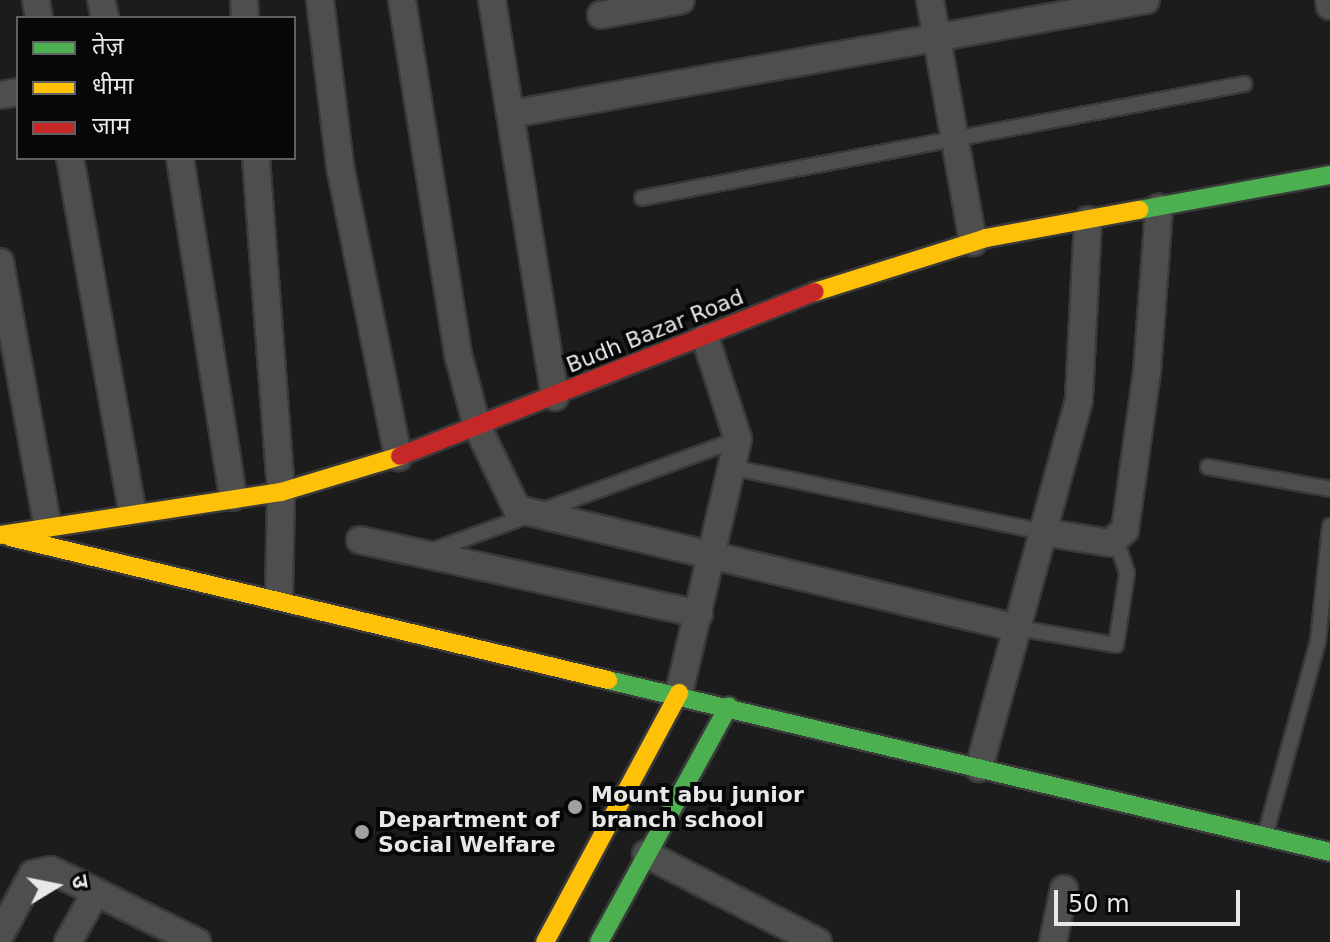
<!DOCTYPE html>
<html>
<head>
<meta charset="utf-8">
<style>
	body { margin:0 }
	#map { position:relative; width:1330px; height:942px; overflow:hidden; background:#1c1c1d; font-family:"DejaVu Sans","Noto Sans Devanagari",sans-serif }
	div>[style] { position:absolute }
	.roads { filter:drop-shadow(2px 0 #39393a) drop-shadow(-2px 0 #39393a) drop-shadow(0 2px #39393a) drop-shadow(0 -2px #39393a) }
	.lane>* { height:14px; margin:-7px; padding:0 7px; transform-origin:7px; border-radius:7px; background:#4e4e4e }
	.street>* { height:26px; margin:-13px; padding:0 13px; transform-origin:13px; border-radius:13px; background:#4e4e4e }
	.fast>* { height:18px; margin:-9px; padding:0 9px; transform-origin:9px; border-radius:9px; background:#4caf50 }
	.slow>* { height:18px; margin:-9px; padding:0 9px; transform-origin:9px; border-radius:9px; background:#ffc107 }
	.jam>* { height:18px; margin:-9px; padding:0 9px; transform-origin:9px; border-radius:9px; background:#c62828 }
	.dots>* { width:22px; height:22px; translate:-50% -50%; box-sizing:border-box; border:4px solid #060707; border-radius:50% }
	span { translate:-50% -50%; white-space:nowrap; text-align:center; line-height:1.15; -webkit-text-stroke:8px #060707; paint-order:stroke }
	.street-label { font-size:22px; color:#e8e8ea }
	.poi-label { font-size:22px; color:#e8e8ea; font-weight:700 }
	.left { translate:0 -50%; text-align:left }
	.legend { position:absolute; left:16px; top:16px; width:280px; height:144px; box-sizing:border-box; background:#060707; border:2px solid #606162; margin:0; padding:10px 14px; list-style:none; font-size:24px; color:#e8e8ea }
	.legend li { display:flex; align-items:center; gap:16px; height:40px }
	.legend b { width:40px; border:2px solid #606162 }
	.north { position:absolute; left:16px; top:846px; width:80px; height:80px; -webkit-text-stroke:6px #060707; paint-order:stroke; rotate:80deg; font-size:22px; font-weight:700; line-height:32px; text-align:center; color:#e8e8ea }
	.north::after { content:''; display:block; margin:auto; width:28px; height:36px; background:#e8e8ea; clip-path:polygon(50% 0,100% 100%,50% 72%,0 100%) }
	.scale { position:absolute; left:1054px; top:890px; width:186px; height:36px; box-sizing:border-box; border:4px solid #e8e8ea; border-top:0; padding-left:10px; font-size:24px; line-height:28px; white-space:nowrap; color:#e8e8ea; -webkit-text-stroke:6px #060707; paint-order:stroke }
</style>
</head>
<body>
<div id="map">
	<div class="roads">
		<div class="lane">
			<div style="left:642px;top:198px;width:613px;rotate:-10.72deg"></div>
			<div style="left:1208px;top:467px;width:124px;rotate:10.2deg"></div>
			<div style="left:735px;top:468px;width:315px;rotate:11.7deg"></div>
			<div style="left:431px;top:551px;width:327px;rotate:-20deg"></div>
			<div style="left:1017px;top:628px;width:100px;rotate:9.7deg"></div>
			<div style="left:1116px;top:645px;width:73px;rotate:-81.3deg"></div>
			<div style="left:1127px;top:573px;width:33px;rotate:-108deg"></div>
			<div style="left:1265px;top:836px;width:202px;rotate:-74.8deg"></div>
			<div style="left:1318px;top:641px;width:116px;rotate:-84deg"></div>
		</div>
		<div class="street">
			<div style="left:36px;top:0;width:18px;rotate:81deg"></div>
			<div style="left:101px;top:0;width:18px;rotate:77deg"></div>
			<div style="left:244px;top:0;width:18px;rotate:87deg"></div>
			<div style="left:320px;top:0;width:167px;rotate:83.1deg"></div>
			<div style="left:340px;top:166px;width:297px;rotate:78.7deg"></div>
			<div style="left:402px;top:0;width:363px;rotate:81deg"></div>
			<div style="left:459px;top:358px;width:70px;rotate:75.2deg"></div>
			<div style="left:477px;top:426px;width:92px;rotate:64.3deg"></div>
			<div style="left:517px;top:509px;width:514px;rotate:13.39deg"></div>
			<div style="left:492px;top:0;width:402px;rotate:81deg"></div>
			<div style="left:930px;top:0;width:246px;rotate:79.9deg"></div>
			<div style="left:1329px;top:0;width:6px;rotate:81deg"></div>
			<div style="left:601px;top:15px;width:81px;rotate:-10.6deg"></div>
			<div style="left:0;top:95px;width:18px;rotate:-9deg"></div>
			<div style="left:511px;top:114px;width:645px;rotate:-10.18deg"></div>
			<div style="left:70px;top:158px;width:358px;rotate:80deg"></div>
			<div style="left:180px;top:158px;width:343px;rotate:81.1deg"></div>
			<div style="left:256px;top:158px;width:335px;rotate:85.7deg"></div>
			<div style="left:281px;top:492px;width:105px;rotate:91.1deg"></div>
			<div style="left:1088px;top:220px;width:180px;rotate:92.9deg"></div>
			<div style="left:1079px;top:400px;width:137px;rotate:105.3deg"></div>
			<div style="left:1043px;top:532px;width:68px;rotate:9.3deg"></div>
			<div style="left:1110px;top:543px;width:20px;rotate:-41deg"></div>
			<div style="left:1125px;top:530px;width:160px;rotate:-82.1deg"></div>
			<div style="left:1147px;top:372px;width:165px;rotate:-85.8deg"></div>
			<div style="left:0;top:262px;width:266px;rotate:79.8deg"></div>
			<div style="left:360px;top:540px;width:347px;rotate:12.3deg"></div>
			<div style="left:679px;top:693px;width:261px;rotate:-76.9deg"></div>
			<div style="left:738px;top:439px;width:107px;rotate:-107.9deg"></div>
			<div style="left:979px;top:768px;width:245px;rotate:-74.8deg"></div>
			<div style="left:646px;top:854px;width:193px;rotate:27.1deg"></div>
			<div style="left:0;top:935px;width:69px;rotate:-61.6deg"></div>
			<div style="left:33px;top:874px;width:18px;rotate:-13deg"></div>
			<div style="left:51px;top:870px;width:163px;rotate:26.3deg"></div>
			<div style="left:68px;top:942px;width:57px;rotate:-60.8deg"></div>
			<div style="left:1053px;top:942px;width:54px;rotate:-78.3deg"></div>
		</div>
		<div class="fast">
			<div style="left:1139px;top:210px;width:194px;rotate:-10.4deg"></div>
			<div style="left:608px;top:680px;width:742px;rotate:13.4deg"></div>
			<div style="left:599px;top:942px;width:269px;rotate:-61.2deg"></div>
		</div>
		<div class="slow">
			<div style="left:815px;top:292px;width:179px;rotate:-17.5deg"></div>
			<div style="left:986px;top:238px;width:156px;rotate:-10.4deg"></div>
			<div style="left:0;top:535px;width:284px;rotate:-8.7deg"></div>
			<div style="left:281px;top:492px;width:124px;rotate:-16.8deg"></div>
			<div style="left:10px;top:537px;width:615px;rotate:13.45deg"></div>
			<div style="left:545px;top:942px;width:283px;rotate:-61.7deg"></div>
		</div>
		<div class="jam">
			<div style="left:400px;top:456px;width:446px;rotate:-21.6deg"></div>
		</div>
	</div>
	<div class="dots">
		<div style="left:575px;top:807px;background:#a1a1a2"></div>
		<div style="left:362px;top:832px;background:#a1a1a2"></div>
	</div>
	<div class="street-label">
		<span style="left:655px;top:331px;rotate:-22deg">Budh Bazar Road</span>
	</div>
	<div class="poi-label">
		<span class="left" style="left:591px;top:807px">Mount abu junior<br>branch school</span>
		<span class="left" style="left:378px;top:832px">Department of<br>Social Welfare</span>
	</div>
	<ul class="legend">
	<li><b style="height:10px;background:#4caf50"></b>तेज़</li>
	<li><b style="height:10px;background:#ffc107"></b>धीमा</li>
	<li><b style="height:10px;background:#c62828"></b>जाम</li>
	</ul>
	<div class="north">उ</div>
	<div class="scale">50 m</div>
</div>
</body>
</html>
